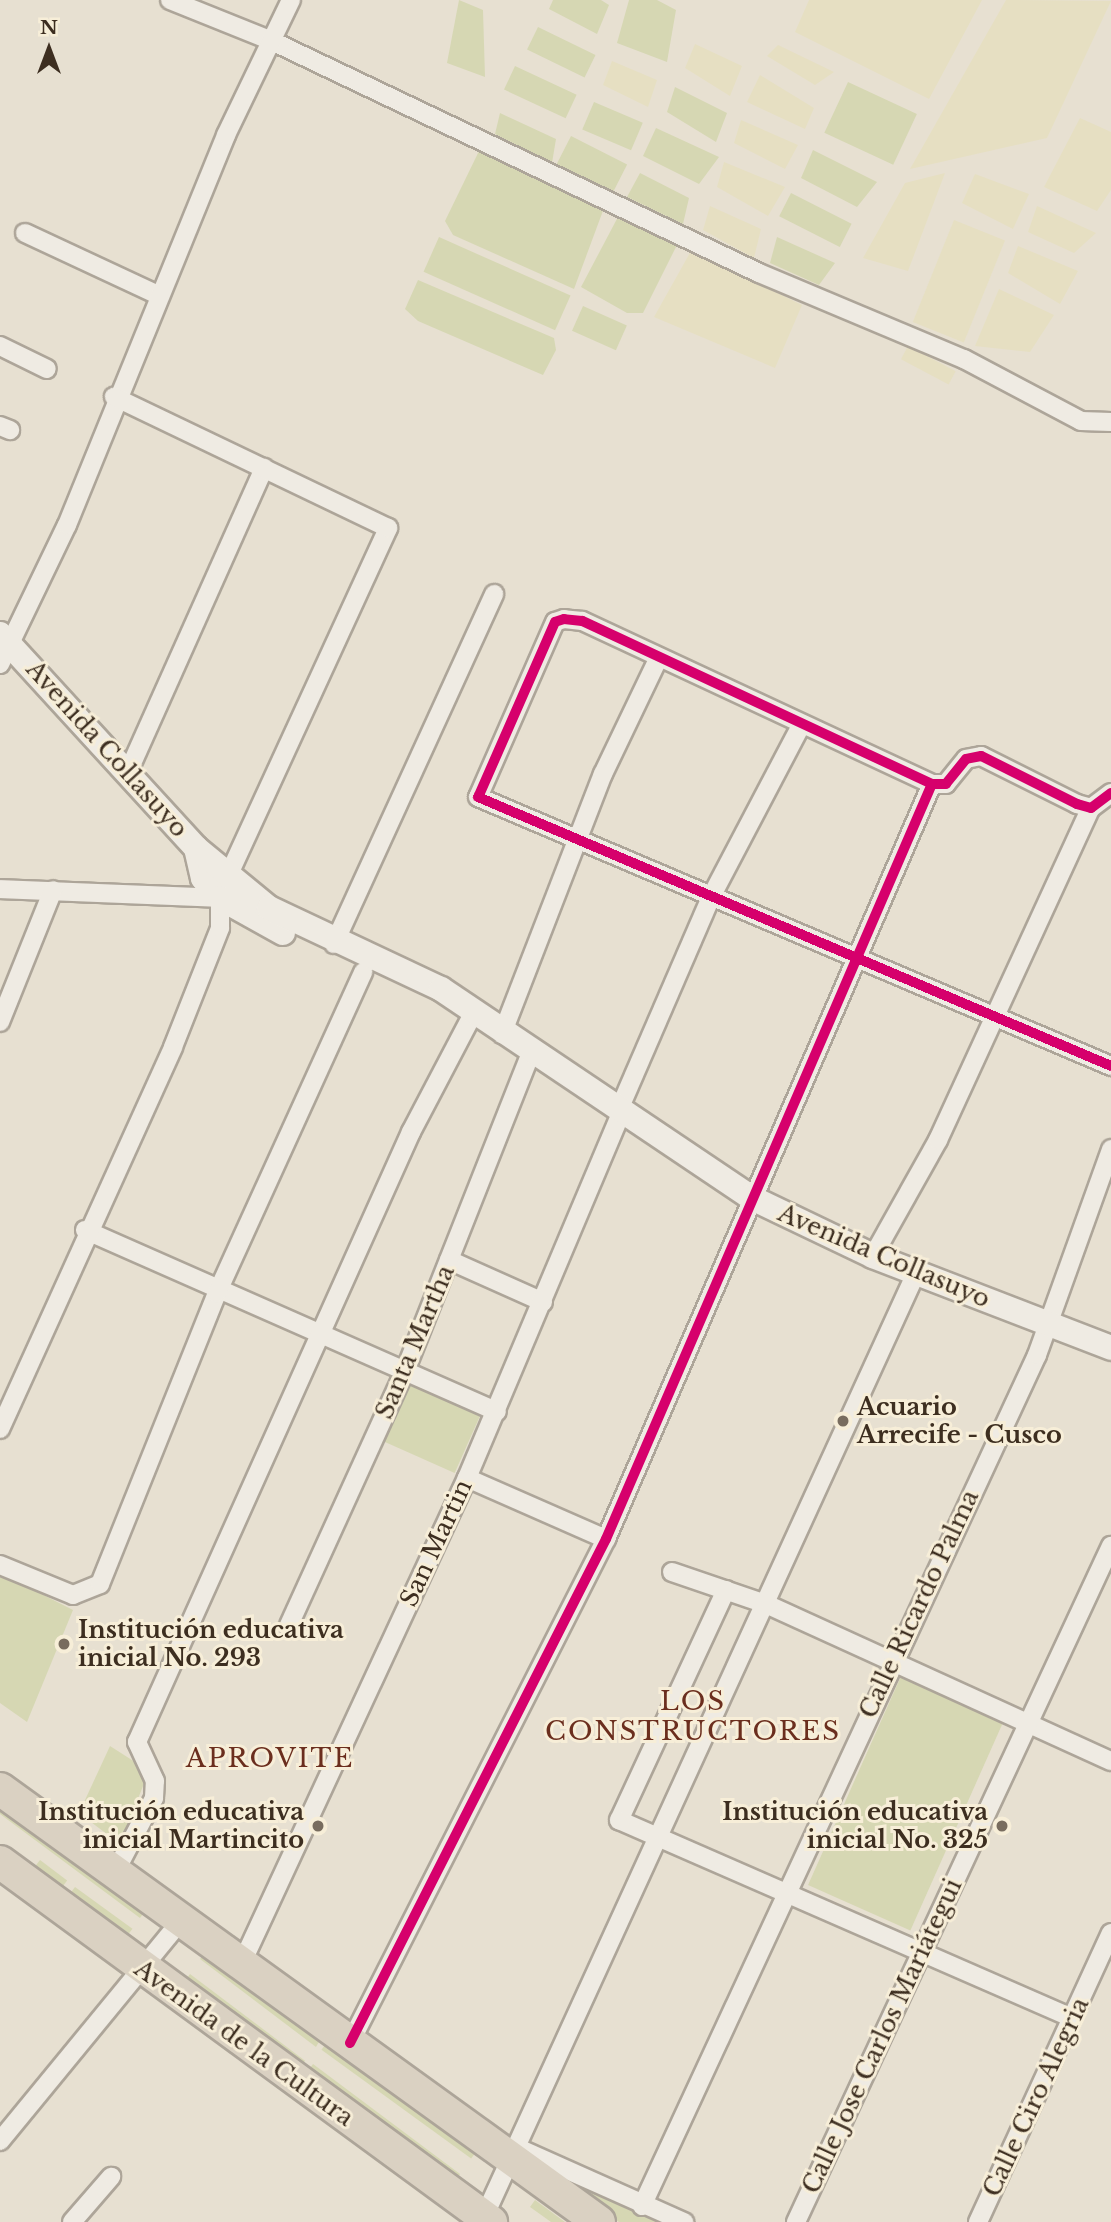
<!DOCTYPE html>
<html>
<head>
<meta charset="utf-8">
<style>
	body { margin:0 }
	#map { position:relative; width:1111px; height:2222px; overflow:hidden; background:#e7e0d1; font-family:"Libre Baskerville",serif }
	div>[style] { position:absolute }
	.farmland>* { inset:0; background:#e6dfc2; transform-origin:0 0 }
	.green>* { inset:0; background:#d6d7b3; transform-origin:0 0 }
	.roads { filter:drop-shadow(2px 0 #ada599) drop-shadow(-2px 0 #ada599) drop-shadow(0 2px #ada599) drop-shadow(0 -2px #ada599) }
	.street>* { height:18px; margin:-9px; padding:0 9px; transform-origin:9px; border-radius:9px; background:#efebe3 }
	.secondary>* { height:24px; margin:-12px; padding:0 12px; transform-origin:12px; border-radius:12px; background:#efebe3 }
	.highway>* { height:32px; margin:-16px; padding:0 16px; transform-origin:16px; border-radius:16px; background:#dad1c2 }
	.cycleway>* { height:10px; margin:-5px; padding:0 5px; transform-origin:5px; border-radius:5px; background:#d6006c }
	.dots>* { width:19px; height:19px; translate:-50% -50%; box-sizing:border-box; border:4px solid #f7eed8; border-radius:50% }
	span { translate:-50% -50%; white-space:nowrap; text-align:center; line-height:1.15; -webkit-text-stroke:6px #f7eed8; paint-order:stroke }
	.street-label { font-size:24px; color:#3d2e20 }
	.poi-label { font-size:24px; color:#3d2e20; font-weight:700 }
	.left { translate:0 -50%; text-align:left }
	.right { translate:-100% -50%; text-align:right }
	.neighbourhood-label { font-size:26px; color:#6b2e1e; letter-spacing:2px }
	.north { position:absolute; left:14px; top:14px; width:70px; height:70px; -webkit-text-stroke:5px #f7eed8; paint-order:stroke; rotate:0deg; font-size:19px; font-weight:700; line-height:28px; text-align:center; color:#3d2e20 }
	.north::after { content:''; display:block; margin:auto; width:24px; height:32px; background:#3d2e20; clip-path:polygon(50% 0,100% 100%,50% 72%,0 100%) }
</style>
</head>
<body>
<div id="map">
	<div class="farmland">
		<div style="clip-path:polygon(809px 0,982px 0,929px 99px,795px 32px)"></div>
		<div style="clip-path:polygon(1006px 0,1111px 1px,1047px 138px,910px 169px)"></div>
		<div style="clip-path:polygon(695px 44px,742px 66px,730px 96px,685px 68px)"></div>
		<div style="clip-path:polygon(778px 45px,834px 72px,815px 85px,767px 56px)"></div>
		<div style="clip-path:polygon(612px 61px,657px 80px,648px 107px,603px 85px)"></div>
		<div style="clip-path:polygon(760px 75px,814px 108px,805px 129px,747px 102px)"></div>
		<div style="clip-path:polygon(1080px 118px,1111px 132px,1111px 190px,1097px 211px,1044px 187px)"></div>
		<div style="clip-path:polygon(741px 120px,798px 145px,785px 169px,734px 143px)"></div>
		<div style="clip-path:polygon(724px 162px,785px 187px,768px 216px,717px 187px)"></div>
		<div style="clip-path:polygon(945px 173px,908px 271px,863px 258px,905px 183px)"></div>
		<div style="clip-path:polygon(975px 174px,1029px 194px,1013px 229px,962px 203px)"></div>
		<div style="clip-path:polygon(710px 206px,761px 229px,754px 258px,703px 230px)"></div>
		<div style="clip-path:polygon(1037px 206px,1096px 233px,1074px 253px,1028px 232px)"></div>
		<div style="left:954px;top:220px;width:55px;height:110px;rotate:22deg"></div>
		<div style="clip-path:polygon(1018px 246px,1078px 271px,1060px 304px,1008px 273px)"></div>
		<div style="clip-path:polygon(691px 251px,802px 305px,775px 368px,654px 317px)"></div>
		<div style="clip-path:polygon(999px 289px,1054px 315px,1030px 352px,975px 346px)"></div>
		<div style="left:908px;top:346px;width:54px;height:15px;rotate:28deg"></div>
	</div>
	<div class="green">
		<div style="clip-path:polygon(459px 0,483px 10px,485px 77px,447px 63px)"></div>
		<div style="clip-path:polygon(553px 0,601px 0,609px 5px,597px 34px,549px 9px)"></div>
		<div style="clip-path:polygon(629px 0,657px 0,676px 10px,667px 62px,617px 43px)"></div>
		<div style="left:538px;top:27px;width:64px;height:25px;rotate:26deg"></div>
		<div style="left:515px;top:66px;width:68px;height:26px;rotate:25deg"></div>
		<div style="left:848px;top:82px;width:76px;height:56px;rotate:25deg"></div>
		<div style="clip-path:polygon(675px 87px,727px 113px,716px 142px,667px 112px)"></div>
		<div style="left:594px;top:102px;width:53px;height:30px;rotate:23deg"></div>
		<div style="clip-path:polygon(500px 113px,556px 139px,552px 163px,495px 134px)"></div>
		<div style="clip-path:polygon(656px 128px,719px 157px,699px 184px,643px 156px)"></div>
		<div style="left:571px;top:136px;width:63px;height:37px;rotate:27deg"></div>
		<div style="clip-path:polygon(480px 149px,604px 208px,574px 289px,453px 235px,445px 221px)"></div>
		<div style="clip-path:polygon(813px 150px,877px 182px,857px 207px,801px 178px)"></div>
		<div style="clip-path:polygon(640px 173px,689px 198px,683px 224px,627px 197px)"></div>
		<div style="left:791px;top:193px;width:68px;height:26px;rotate:27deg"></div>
		<div style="clip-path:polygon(619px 215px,679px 241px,643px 313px,627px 313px,581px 287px)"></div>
		<div style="left:439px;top:237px;width:144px;height:38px;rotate:24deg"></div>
		<div style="clip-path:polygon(777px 237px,835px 263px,819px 285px,770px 263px)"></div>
		<div style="clip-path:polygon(418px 280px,554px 338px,556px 350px,543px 375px,418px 321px,405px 309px)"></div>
		<div style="left:583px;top:306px;width:48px;height:27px;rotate:24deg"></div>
		<div style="left:408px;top:1381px;width:80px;height:65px;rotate:24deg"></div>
		<div style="clip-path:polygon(0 1573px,73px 1610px,27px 1722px,0 1703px)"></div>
		<div style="left:902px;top:1674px;width:112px;height:231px;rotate:24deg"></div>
		<div style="clip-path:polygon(110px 1746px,149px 1771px,120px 1844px,79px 1813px)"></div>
		<div style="clip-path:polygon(0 1805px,145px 1911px,140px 1918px,0 1814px)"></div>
		<div style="left:40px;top:1860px;width:34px;height:7px;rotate:37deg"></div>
		<div style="left:75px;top:1887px;width:71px;height:6px;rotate:36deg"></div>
		<div style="clip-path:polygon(204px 1954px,320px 2040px,316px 2047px,200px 1959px)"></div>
		<div style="left:190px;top:1974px;width:144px;height:6px;rotate:37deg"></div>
		<div style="left:325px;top:2045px;width:185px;height:6px;rotate:36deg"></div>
		<div style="clip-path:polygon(313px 2064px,460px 2174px,457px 2179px,310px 2068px)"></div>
		<div style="clip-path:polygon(590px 2189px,664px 2222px,619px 2222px,574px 2191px)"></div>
		<div style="clip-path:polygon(535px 2200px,565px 2222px,551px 2222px,530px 2207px)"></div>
	</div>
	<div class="roads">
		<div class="street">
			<div style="left:170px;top:0;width:110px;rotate:21.9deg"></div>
			<div style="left:272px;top:41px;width:539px;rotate:25.47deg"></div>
			<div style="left:759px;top:273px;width:222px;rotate:22.8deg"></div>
			<div style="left:964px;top:359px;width:132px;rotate:27.9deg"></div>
			<div style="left:1081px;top:421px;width:30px;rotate:2deg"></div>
			<div style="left:25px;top:233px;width:147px;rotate:25deg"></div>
			<div style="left:0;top:346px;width:52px;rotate:26.1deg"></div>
			<div style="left:0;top:426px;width:11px;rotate:22deg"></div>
			<div style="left:0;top:664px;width:154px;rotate:-64.3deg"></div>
			<div style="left:67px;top:525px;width:421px;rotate:-67.8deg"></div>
			<div style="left:226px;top:135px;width:150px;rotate:-64.3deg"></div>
			<div style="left:129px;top:770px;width:331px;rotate:-65.9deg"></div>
			<div style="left:1111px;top:793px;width:25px;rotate:143deg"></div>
			<div style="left:1091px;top:808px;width:15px;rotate:-164deg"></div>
			<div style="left:1077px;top:804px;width:107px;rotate:-153.4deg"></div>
			<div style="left:981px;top:756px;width:15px;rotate:169deg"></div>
			<div style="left:966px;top:759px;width:32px;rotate:129deg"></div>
			<div style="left:946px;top:784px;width:14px;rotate:180deg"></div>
			<div style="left:932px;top:784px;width:386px;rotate:-155deg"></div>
			<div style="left:582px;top:621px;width:18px;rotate:-174deg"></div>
			<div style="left:564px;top:619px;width:9px;rotate:162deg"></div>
			<div style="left:555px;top:622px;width:191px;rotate:113.7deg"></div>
			<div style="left:478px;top:797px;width:688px;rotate:23.02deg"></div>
			<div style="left:0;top:889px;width:220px;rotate:2.3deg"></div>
			<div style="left:334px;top:944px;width:385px;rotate:-65.4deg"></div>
			<div style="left:0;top:1022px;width:142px;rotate:-68.1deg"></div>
			<div style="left:502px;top:1034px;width:279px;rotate:-68.8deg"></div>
			<div style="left:603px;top:774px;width:127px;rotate:-64.4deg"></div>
			<div style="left:618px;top:1112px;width:234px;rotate:-66.6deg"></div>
			<div style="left:711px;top:897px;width:195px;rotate:-62.3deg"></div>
			<div style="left:85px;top:1230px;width:450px;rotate:23.8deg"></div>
			<div style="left:873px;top:1256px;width:133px;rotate:-60.7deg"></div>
			<div style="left:938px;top:1140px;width:366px;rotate:-65.3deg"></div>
			<div style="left:449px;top:1260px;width:103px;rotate:24.1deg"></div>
			<div style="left:0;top:1429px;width:419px;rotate:-65.6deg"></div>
			<div style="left:173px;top:1047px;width:128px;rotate:-68.4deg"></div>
			<div style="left:220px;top:928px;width:30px;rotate:-90deg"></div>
			<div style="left:220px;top:898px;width:26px;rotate:-69deg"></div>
			<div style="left:229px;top:874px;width:381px;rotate:-65.3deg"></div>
			<div style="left:388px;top:528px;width:304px;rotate:-154.4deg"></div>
			<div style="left:467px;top:1478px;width:152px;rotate:23.7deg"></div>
			<div style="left:0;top:1565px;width:79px;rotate:22.3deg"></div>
			<div style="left:73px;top:1595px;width:29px;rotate:-22deg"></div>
			<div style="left:100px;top:1584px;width:314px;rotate:-68.1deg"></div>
			<div style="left:217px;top:1293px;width:353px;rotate:-65.5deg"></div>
			<div style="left:672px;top:1572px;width:99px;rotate:18.8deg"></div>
			<div style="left:766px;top:1604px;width:379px;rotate:24.5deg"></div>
			<div style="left:726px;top:1590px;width:254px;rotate:114.9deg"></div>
			<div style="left:619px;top:1820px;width:494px;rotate:23.6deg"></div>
			<div style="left:289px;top:1625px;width:279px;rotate:-65.5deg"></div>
			<div style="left:405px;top:1371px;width:340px;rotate:-68.4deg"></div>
			<div style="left:114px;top:1874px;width:86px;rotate:-62.2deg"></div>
			<div style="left:154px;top:1798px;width:17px;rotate:-87deg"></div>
			<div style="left:155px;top:1781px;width:43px;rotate:-114.8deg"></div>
			<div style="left:137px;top:1742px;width:669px;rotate:-65.81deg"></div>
			<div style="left:411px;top:1132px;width:133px;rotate:-62.3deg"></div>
			<div style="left:240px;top:1967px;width:539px;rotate:-65.1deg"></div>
			<div style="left:467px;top:1478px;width:395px;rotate:-67.1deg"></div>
			<div style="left:350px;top:2043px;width:565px;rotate:-63.07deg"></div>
			<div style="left:606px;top:1539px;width:822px;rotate:-66.65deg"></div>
			<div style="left:0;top:2141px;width:282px;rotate:-50.6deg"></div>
			<div style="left:520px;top:2149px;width:180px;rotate:24deg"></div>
			<div style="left:642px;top:2206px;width:938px;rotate:-65.1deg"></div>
			<div style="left:1037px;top:1355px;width:219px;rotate:-70.2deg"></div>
			<div style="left:484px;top:2217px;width:1038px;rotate:-65.41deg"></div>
			<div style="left:72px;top:2222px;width:60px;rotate:-49.1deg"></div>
			<div style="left:796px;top:2222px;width:746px;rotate:-65.02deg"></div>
			<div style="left:978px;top:2222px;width:318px;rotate:-65.3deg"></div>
		</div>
		<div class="secondary">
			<div style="left:0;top:634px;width:290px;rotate:47.5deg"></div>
			<div style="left:196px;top:848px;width:31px;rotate:77deg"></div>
			<div style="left:203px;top:878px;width:26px;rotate:50deg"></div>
			<div style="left:220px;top:898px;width:72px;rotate:29.1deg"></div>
			<div style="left:196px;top:848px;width:94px;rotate:39.4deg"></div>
			<div style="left:269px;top:908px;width:190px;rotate:25.2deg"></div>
			<div style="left:441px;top:989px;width:372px;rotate:33.9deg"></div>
			<div style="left:750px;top:1197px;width:136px;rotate:25.6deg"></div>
			<div style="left:873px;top:1256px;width:255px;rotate:21.1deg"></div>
		</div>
		<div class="highway">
			<div style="left:0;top:1789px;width:739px;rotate:35.86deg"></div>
			<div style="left:0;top:1862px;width:609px;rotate:36.25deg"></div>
		</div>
	</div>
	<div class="cycleway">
		<div style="left:1111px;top:793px;width:25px;rotate:143deg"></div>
		<div style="left:1091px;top:808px;width:15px;rotate:-164deg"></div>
		<div style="left:1077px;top:804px;width:107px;rotate:-153.4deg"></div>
		<div style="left:981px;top:756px;width:15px;rotate:169deg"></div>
		<div style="left:966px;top:759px;width:32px;rotate:129deg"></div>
		<div style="left:946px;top:784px;width:14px;rotate:180deg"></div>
		<div style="left:932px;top:784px;width:386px;rotate:-155deg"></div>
		<div style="left:582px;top:621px;width:18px;rotate:-174deg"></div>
		<div style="left:564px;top:619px;width:9px;rotate:162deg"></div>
		<div style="left:555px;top:622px;width:191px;rotate:113.7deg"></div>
		<div style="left:478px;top:797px;width:688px;rotate:23.02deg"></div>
		<div style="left:350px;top:2043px;width:565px;rotate:-63.07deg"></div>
		<div style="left:606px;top:1539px;width:822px;rotate:-66.65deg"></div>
	</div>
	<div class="dots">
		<div style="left:843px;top:1421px;background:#786c5e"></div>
		<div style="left:64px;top:1644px;background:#786c5e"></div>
		<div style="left:318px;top:1826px;background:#786c5e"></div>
		<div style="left:1002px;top:1826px;background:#786c5e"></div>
	</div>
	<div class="street-label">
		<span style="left:107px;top:749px;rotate:48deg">Avenida Collasuyo</span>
		<span style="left:884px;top:1256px;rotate:23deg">Avenida Collasuyo</span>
		<span style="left:415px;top:1342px;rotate:-67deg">Santa Martha</span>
		<span style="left:436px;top:1543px;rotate:-65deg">San Martin</span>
		<span style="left:919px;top:1604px;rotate:-65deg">Calle Ricardo Palma</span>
		<span style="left:882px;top:2036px;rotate:-65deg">Calle Jose Carlos Mariátegui</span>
		<span style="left:244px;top:2043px;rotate:36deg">Avenida de la Cultura</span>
		<span style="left:1036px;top:2097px;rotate:-65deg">Calle Ciro Alegria</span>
	</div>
	<div class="poi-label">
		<span class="left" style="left:857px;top:1421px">Acuario<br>Arrecife - Cusco</span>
		<span class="left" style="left:78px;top:1644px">Institución educativa<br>inicial No. 293</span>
		<span class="right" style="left:304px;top:1826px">Institución educativa<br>inicial Martincito</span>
		<span class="right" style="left:988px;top:1826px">Institución educativa<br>inicial No. 325</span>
	</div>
	<div class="neighbourhood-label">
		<span style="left:693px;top:1717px">LOS<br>CONSTRUCTORES</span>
		<span style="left:270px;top:1759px">APROVITE</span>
	</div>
	<div class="north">N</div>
</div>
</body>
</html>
